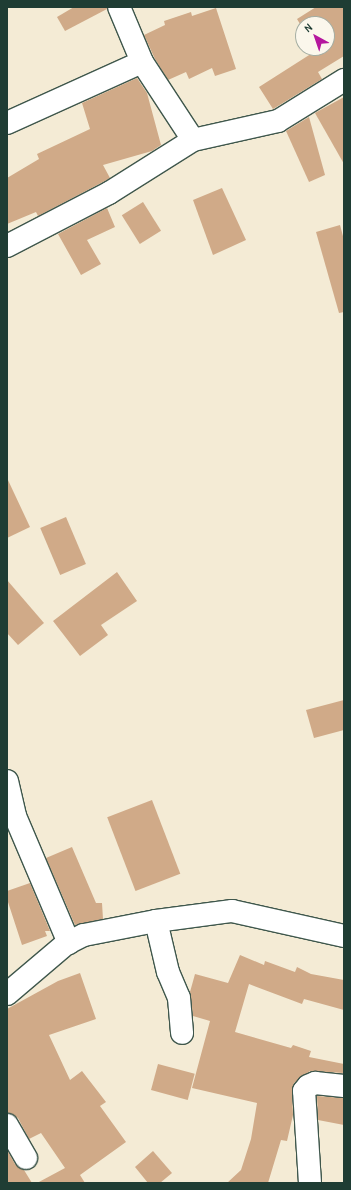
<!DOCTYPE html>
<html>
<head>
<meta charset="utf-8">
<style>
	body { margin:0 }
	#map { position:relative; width:351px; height:1190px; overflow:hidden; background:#f4ebd5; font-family:"Patrick Hand",sans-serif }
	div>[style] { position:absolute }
	.building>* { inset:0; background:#d0aa88; transform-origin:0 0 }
	.roads { filter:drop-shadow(1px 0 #3f574c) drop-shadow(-1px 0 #3f574c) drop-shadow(0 1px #3f574c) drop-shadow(0 -1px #3f574c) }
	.minor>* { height:22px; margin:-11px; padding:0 11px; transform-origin:11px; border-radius:11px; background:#fff }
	span { translate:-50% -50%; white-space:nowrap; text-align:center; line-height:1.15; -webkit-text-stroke:3.5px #fbf7ec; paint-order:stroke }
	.frame { position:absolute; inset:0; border:8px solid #1f3d34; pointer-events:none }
	.north { position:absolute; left:295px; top:16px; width:40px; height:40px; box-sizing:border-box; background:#fbf7ec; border:1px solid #a3ada2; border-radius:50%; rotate:320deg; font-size:11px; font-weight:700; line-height:16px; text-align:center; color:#1f3d34 }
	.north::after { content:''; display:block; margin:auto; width:14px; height:18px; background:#b5179e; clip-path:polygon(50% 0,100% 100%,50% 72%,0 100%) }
</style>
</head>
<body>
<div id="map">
	<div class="building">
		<div style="clip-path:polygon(74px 7px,107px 7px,107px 9px,65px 31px,57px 17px)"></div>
		<div style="clip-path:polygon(316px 7px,344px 7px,344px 56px,318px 72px,322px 79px,273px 109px,259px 87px,317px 50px,315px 48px,327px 48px,327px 24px,303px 24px,303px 29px,297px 19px)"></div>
		<div style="clip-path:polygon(216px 8px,236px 69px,215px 76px,212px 68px,189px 79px,186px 72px,168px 80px,155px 59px,144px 35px,165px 25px,164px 21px,191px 12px,192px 16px)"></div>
		<div style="clip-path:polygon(137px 78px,147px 93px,161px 145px,152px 151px,103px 165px,110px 178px,103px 182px,38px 216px,36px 212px,7px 224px,7px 178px,39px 159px,37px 154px,90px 129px,82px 103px)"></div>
		<div style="clip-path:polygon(344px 97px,344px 164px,315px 113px)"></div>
		<div style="clip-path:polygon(309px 117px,325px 175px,309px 182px,286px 131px)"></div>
		<div style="clip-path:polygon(222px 188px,246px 240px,213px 255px,193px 200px)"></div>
		<div style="left:143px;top:202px;width:34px;height:25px;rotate:58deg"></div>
		<div style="clip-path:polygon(107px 208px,115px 227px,87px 240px,101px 264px,81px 275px,58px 234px)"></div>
		<div style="clip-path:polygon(340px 225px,344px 240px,344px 312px,339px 313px,316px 232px)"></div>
		<div style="clip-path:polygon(7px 478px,30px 527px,7px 538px)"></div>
		<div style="left:66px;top:517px;width:51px;height:28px;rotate:67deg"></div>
		<div style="clip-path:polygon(117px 572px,137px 601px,101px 625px,108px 635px,80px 656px,53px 621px)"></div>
		<div style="clip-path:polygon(7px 580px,44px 623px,18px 645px,7px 633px)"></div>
		<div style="clip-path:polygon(344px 700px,344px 730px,314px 738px,306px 710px)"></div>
		<div style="left:152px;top:800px;width:79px;height:48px;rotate:69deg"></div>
		<div style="clip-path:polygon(72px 847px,96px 903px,102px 903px,103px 919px,75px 925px,46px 858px)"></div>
		<div style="clip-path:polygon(30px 883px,50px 931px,45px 931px,47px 936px,22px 945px,7px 899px,7px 891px)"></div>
		<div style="clip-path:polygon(240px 955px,264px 965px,265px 961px,295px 972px,297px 967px,311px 974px,344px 980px,344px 1010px,304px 999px,302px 1004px,249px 984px,235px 1032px,291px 1048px,293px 1045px,311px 1051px,309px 1057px,344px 1064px,344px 1073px,310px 1071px,294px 1083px,292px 1092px,293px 1115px,287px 1141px,281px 1140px,268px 1183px,227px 1183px,241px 1170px,251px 1139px,257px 1103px,192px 1088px,210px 1021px,193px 1016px,190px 992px,195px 974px,228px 983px)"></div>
		<div style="clip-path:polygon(80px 973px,96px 1019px,49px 1035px,70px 1080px,82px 1071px,106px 1102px,100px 1106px,126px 1142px,80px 1175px,85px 1183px,37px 1183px,65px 1168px,41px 1133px,29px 1139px,18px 1118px,7px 1113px,7px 1009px,58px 981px)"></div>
		<div style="left:158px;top:1064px;width:38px;height:27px;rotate:15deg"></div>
		<div style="clip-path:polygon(317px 1096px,344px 1098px,344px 1125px,318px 1120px)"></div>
		<div style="clip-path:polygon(7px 1150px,15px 1164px,24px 1170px,32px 1183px,7px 1183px)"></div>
		<div style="clip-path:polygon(153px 1151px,172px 1173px,160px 1183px,148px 1183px,135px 1167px)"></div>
	</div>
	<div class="roads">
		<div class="minor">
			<div style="left:119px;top:7px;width:60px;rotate:67.3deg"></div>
			<div style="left:142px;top:62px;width:93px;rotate:56.8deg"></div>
			<div style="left:7px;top:123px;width:148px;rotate:-24.3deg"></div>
			<div style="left:7px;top:246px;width:115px;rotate:-27.5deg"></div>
			<div style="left:109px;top:193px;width:99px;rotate:-32.2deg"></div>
			<div style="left:193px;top:140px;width:87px;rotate:-12.6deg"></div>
			<div style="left:278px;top:121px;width:78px;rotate:-31.8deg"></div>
			<div style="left:7px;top:781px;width:36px;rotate:77deg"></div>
			<div style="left:15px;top:816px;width:138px;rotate:67deg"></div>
			<div style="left:156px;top:921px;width:52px;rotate:76.8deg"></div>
			<div style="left:168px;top:972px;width:28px;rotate:67deg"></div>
			<div style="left:179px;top:998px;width:35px;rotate:85deg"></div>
			<div style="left:7px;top:994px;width:77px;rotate:-40.3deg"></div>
			<div style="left:66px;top:944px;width:20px;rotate:-27deg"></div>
			<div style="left:84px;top:935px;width:73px;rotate:-11deg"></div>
			<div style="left:156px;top:921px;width:77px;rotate:-7.5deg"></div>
			<div style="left:232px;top:911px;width:115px;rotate:12.6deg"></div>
			<div style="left:7px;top:1125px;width:38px;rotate:60deg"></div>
			<div style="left:310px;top:1183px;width:92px;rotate:-93.7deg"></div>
			<div style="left:304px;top:1091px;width:6px;rotate:-51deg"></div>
			<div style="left:308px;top:1086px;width:8px;rotate:-23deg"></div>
			<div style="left:315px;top:1083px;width:29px;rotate:6deg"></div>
		</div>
	</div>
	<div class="frame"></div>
	<div class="north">N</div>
</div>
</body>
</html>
